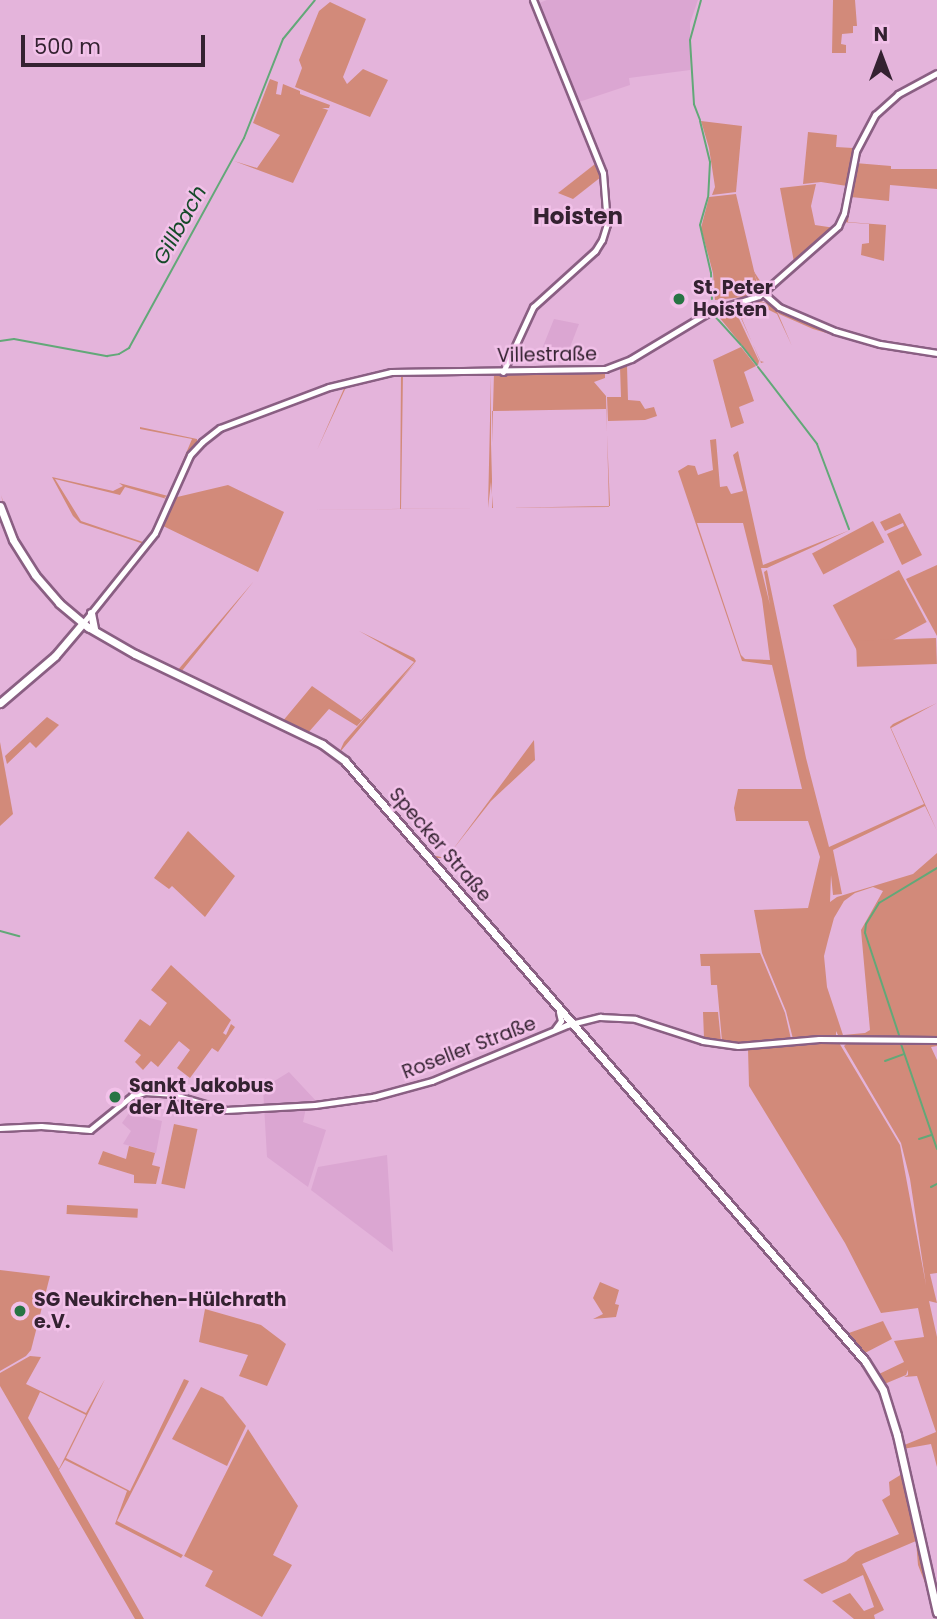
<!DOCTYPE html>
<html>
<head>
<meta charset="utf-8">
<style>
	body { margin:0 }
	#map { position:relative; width:937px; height:1619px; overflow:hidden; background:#e4b4db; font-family:Poppins,sans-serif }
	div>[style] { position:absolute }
	.built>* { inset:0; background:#dba6d2 }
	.green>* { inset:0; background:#d28a7a; transform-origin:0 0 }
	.stream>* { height:2px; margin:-1px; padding:0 1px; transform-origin:1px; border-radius:1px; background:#62a878 }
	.roads { filter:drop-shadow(2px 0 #8a5f83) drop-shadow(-2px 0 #8a5f83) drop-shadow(0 2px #8a5f83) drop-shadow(0 -2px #8a5f83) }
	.tertiary>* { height:4.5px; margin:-2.25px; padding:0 2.25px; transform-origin:2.25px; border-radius:2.25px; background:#fff }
	.secondary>* { height:5px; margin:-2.5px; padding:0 2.5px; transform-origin:2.5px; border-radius:2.5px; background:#fff }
	.primary>* { height:7px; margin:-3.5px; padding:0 3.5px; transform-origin:3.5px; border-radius:3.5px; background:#fff }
	.dots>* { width:19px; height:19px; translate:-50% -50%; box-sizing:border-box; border:4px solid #f2c1e9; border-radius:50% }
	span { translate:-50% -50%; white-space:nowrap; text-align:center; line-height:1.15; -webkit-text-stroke:5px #f2c1e9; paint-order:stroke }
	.poi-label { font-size:19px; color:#342231; font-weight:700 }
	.left { translate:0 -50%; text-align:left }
	.street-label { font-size:19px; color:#342231 }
	.water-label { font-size:21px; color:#154a29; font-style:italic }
	.quarter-label { font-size:23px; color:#342231; font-weight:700 }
	.north { position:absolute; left:846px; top:21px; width:70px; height:70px; -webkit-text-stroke:5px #f2c1e9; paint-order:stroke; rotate:0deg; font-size:19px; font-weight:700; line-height:28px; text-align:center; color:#342231 }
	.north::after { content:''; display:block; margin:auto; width:24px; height:32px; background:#342231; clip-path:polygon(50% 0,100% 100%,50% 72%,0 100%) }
	.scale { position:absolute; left:21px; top:35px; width:184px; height:32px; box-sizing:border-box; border:4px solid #342231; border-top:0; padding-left:9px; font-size:21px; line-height:24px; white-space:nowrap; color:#342231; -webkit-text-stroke:5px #f2c1e9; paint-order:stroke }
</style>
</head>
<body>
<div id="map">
	<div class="built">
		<div style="clip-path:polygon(547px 0,698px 0,690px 23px,690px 70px,629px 78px,630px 85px,576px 103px,539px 3px)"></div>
		<div style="clip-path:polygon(554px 319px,579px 324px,567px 355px,540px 354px)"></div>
		<div style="clip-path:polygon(289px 1072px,317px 1102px,307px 1103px,303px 1122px,326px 1130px,308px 1187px,267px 1157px,263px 1088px)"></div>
		<div style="clip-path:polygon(129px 1113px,162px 1121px,156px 1153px,123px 1144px,131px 1131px,122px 1123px)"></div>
		<div style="clip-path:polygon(387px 1155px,393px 1252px,311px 1190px,318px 1167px)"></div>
	</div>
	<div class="green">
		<div style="clip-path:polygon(833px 0,855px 0,857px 26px,853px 26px,853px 33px,842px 34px,841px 44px,846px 45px,846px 53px,832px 53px)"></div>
		<div style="clip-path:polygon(330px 2px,366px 19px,343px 77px,347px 84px,363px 69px,388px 80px,370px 117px,295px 87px,302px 68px,299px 60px,319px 11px)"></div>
		<div style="clip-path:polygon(270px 79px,278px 82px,276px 94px,281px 95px,283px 84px,300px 91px,300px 94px,330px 105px,329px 108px,322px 108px,328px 110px,293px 183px,234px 161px,257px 168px,280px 135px,253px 123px)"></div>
		<div style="clip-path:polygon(701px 121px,742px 126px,736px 192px,712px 195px,715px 187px,709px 148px)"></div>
		<div style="clip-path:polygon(808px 132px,837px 135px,836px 147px,853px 148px,858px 141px,847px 186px,821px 182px,803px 184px)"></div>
		<div style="clip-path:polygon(862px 137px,855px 163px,891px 166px,891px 169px,937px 169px,937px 189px,890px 185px,889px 201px,851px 197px,848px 222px,886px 225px,884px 261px,861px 255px,862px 244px,869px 243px,869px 224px,842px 222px,848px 210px,854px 162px)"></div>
		<div style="clip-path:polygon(595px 164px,601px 177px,573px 199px,558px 193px)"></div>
		<div style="clip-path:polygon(816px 184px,811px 206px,815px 225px,835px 228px,764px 289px,763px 289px,757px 281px,753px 270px,764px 287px,794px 262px,780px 188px)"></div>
		<div style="clip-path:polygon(736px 194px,759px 292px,743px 297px,715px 300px,713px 273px,701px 228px,709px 197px)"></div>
		<div style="clip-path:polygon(758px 300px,880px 345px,883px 350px,813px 329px,779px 314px,776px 309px,792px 346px,777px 314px,769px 310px,742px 319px,760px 361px,764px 362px,761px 363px,760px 360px,740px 316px,737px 308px)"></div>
		<div style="clip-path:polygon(733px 306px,759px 361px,758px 365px,715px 312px)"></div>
		<div style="clip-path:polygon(741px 347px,756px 366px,744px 372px,754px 401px,739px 407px,744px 423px,731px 428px,713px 360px)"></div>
		<div style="clip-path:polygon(627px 366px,628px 400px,640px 401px,645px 409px,654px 407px,657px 416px,645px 420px,608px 421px,607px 397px,621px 397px,620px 367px)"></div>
		<div style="clip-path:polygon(evenodd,605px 371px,605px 378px,594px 382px,606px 396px,609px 507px,493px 508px,491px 482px,488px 508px,290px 510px,400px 509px,401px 374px,348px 383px,317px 450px,346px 384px,223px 430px,193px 457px,176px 491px,179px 494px,173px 494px,195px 452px,220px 430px,335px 386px,373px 377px,396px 373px,491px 374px,491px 479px,494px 373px,577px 374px,605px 371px,403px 374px,491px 376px,488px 508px,401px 509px,403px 374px,605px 371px,606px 409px,610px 506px,492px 508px,492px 411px,606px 409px)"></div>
		<div style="clip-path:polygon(evenodd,140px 427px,197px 439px,197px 443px,185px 459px,170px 496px,164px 497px,168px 499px,154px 533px,89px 612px,80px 617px,55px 596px,29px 564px,9px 526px,1px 495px,14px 534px,30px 563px,59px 599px,78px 614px,84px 615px,144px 544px,80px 523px,73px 516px,52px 477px,113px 491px,123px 486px,119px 483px,168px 496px,192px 439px,140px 429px,140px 427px,55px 479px,120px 495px,125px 487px,167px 499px,151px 534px,143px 542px,81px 521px,55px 479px)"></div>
		<div style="clip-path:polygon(evenodd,716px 439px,720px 487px,727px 486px,731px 494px,743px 491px,733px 455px,738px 451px,763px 565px,850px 530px,767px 568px,761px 568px,770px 605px,764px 572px,767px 570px,806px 758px,829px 847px,924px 804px,890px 727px,893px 724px,937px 703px,891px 728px,937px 831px,925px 806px,833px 850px,842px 894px,833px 895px,831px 875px,830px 902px,837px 897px,913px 874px,937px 853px,937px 1038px,839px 1037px,836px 1031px,836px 1037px,793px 1039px,786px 1011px,762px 953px,754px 910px,808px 908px,820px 857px,808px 821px,736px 821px,734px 808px,738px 789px,802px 789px,772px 665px,742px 661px,678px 471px,688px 465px,695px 466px,698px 475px,713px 470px,710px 440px,716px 439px,697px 523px,743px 523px,762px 599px,770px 660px,745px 659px,741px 655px,697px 523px,716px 439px,873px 887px,883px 891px,861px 930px,870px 1030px,865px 1033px,843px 1035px,827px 987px,824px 956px,828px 940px,834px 918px,844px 901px,855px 893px,873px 887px)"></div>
		<div style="clip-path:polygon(228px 485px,284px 512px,258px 572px,161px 525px,154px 538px,95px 615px,95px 625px,126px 646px,177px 671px,254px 581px,181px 672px,282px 722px,312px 686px,361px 720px,414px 662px,359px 631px,414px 658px,416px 661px,398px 682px,417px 661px,340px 752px,432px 855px,445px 858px,432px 858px,339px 753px,344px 742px,379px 702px,357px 726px,329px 709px,307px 734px,122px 646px,96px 628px,92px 616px,154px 537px,173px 498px)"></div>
		<div style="clip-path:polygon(900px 513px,922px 555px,902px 565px,887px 534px,904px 526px,903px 523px,885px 531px,880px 522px)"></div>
		<div style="left:873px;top:521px;width:24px;height:69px;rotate:62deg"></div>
		<div style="clip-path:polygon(937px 565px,937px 636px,906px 579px)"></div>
		<div style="left:899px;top:570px;width:59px;height:75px;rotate:62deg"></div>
		<div style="left:936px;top:638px;width:26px;height:80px;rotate:88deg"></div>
		<div style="clip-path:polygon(47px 717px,59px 725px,36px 748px,30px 742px,7px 764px,5px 756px)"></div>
		<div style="clip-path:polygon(534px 740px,535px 760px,491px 801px,451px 852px)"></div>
		<div style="clip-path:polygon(0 742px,13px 814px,0 826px)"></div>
		<div style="clip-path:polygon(188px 831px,235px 876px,205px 917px,172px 886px,169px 889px,154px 878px)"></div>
		<div style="clip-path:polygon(760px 953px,785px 1013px,791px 1039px,738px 1044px,722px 1041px,717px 985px,711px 985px,710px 966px,701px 966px,700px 954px)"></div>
		<div style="clip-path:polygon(171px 965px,231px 1020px,223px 1033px,226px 1035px,231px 1024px,235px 1027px,218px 1052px,212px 1048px,190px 1078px,177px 1068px,190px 1050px,179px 1041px,158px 1067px,151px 1061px,143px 1070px,135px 1062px,141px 1055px,124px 1041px,140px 1019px,150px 1026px,167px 1003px,151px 990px)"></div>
		<div style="clip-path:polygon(703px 1012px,718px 1012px,721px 1041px,693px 1036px,634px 1016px,704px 1038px)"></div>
		<div style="clip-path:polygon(838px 1041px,900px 1145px,926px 1285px,910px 1179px,901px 1143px,844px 1046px,849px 1041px,937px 1042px,937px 1046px,931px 1047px,937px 1060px,937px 1273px,930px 1274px,937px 1303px,929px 1301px,937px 1337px,937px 1467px,931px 1444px,903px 1449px,934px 1584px,902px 1450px,902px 1446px,936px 1432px,917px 1376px,904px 1377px,908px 1375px,908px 1370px,906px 1375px,882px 1385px,866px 1361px,802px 1286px,802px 1284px,803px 1282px,805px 1280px,803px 1285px,846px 1334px,883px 1321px,892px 1339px,863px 1354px,879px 1374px,904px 1362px,894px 1341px,924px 1337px,918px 1308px,881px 1313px,845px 1243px,749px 1086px,748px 1049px)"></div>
		<div style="left:174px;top:1124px;width:24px;height:61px;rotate:12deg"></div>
		<div style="clip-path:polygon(129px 1146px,155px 1153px,152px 1165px,160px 1167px,156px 1184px,134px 1183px,134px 1175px,98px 1164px,103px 1151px,126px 1159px)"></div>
		<div style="left:67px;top:1205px;width:71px;height:9px;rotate:3deg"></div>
		<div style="clip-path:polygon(0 1270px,50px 1276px,31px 1350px,26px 1356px,0 1371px)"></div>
		<div style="clip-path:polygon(600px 1282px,619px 1290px,615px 1304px,619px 1305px,616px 1317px,593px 1319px,603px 1314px,593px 1298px)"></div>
		<div style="clip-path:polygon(205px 1309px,261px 1325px,286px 1344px,267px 1386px,239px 1376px,248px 1355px,199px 1342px)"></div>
		<div style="clip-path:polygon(evenodd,30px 1356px,41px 1357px,26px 1384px,86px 1413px,105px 1379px,66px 1458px,130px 1491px,184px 1379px,189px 1381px,117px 1521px,183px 1555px,181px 1558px,115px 1524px,127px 1491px,65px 1460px,59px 1470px,144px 1619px,135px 1619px,0 1386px,0 1373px,30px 1356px,40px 1392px,86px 1415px,59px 1469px,28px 1418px,40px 1392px)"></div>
		<div style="clip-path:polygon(201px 1387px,223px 1397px,246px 1426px,227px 1466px,172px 1439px)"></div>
		<div style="clip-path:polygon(248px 1429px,298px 1506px,273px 1555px,292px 1565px,262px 1617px,205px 1586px,213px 1571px,184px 1556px)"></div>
		<div style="clip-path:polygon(902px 1474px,927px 1588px,918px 1565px,916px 1541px,862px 1564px,884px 1610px,874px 1615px,875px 1619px,854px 1619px,832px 1601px,850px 1593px,864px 1611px,874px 1607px,863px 1575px,822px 1594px,803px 1580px,846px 1561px,856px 1552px,899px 1534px,882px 1500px,890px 1495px,889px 1482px)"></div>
	</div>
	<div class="stream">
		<div style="left:700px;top:120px;width:17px;rotate:-111deg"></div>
		<div style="left:694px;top:104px;width:64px;rotate:-93.6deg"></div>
		<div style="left:690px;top:40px;width:41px;rotate:-74.6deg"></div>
		<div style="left:700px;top:121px;width:42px;rotate:76.3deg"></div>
		<div style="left:710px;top:162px;width:34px;rotate:93deg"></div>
		<div style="left:708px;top:197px;width:29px;rotate:106deg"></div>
		<div style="left:700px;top:225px;width:49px;rotate:77.1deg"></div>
		<div style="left:711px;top:273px;width:26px;rotate:88deg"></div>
		<div style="left:712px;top:313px;width:43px;rotate:47.8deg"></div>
		<div style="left:0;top:341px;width:14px;rotate:-8deg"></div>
		<div style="left:14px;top:339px;width:95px;rotate:10.4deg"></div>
		<div style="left:107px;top:356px;width:12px;rotate:-9deg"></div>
		<div style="left:119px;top:354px;width:12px;rotate:-31deg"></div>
		<div style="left:129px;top:348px;width:239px;rotate:-61.3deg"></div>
		<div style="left:244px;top:138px;width:106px;rotate:-68.5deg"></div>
		<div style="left:283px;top:39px;width:50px;rotate:-50.6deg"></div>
		<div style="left:742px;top:346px;width:24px;rotate:52deg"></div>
		<div style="left:758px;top:367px;width:97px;rotate:52.5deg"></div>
		<div style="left:817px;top:444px;width:91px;rotate:69.4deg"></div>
		<div style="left:0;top:931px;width:20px;rotate:15deg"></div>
		<div style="left:899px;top:1035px;width:108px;rotate:-108.4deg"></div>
		<div style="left:865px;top:933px;width:9px;rotate:-84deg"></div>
		<div style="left:866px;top:924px;width:25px;rotate:-58deg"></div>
		<div style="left:879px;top:903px;width:68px;rotate:-31.1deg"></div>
		<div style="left:901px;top:1044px;width:111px;rotate:71.1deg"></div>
		<div style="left:885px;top:1061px;width:20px;rotate:-20deg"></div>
		<div style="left:919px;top:1139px;width:13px;rotate:-18deg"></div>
		<div style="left:931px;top:1187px;width:7px;rotate:-27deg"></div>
	</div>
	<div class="roads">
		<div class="tertiary">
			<div style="left:555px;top:1029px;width:10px;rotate:-53deg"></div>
			<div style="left:561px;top:1021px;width:9px;rotate:-103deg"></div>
			<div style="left:0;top:1128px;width:41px;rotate:-2.8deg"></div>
			<div style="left:41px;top:1126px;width:49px;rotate:4.7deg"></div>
			<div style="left:90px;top:1130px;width:54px;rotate:-39deg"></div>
			<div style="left:132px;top:1096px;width:14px;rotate:-17deg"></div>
			<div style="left:145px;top:1092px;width:26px;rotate:4deg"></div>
			<div style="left:171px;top:1094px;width:57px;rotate:16.2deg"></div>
			<div style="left:226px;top:1110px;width:89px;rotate:-3.2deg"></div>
			<div style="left:315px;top:1105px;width:59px;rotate:-7.9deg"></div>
			<div style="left:373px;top:1097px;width:61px;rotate:-15.2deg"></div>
			<div style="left:432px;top:1081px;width:146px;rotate:-22.5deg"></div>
			<div style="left:567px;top:1025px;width:34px;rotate:-14deg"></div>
			<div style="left:600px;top:1017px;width:35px;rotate:3deg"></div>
			<div style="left:635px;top:1019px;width:71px;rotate:17.9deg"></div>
			<div style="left:703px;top:1041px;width:35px;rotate:8deg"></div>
			<div style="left:738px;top:1046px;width:81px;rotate:-4.9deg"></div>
			<div style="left:819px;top:1039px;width:118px;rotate:0.5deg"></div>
		</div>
		<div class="secondary">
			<div style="left:763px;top:293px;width:21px;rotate:41deg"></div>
			<div style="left:779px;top:307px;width:61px;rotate:23.2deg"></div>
			<div style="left:835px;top:331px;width:47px;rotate:16.1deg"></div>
			<div style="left:880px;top:344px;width:58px;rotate:9deg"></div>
			<div style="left:503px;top:372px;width:72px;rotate:-65.2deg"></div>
			<div style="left:533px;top:307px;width:84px;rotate:-42.1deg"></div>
			<div style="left:595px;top:251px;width:13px;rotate:-58deg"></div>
			<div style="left:602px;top:240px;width:17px;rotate:-73deg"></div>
			<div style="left:607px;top:224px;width:51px;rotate:-94.5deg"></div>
			<div style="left:603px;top:173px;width:187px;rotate:-112deg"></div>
			<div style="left:83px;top:623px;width:115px;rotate:-51.3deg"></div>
			<div style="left:155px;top:533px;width:85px;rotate:-65.8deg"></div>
			<div style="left:190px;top:455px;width:18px;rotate:-47deg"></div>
			<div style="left:202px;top:442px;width:23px;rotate:-38deg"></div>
			<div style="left:220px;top:428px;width:116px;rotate:-20.6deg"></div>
			<div style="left:329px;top:387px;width:64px;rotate:-13.6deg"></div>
			<div style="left:391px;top:372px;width:214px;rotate:-0.8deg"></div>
			<div style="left:605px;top:369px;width:28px;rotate:-21deg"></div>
			<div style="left:631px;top:359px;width:93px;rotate:-31deg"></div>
			<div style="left:711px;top:311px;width:50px;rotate:-17.4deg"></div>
			<div style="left:759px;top:296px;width:106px;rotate:-41.5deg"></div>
			<div style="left:838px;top:226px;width:14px;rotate:-65deg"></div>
			<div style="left:844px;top:213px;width:63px;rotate:-79deg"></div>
			<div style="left:856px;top:151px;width:41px;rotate:-62.2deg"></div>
			<div style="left:875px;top:115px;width:31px;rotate:-42deg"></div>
			<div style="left:898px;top:94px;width:44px;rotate:-28.3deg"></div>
		</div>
		<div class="primary">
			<div style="left:0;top:506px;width:36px;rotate:69deg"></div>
			<div style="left:13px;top:540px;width:41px;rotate:57.8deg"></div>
			<div style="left:35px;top:575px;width:37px;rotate:49deg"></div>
			<div style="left:59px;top:603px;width:38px;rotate:40deg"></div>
			<div style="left:88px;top:627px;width:54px;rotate:29.9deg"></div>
			<div style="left:135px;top:654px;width:208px;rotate:25.7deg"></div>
			<div style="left:322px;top:744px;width:29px;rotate:36deg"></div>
			<div style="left:345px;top:761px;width:794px;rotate:49.09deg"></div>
			<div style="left:865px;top:1361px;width:34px;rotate:58deg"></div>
			<div style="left:883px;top:1390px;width:47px;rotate:72.7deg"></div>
			<div style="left:897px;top:1435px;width:182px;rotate:77.3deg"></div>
			<div style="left:91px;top:613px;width:16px;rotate:79deg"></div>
			<div style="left:0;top:703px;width:72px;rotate:-40.5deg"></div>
			<div style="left:55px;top:656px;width:43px;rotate:-49.7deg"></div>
		</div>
	</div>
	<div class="dots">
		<div style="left:679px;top:299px;background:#277444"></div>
		<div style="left:115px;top:1097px;background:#277444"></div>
		<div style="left:20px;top:1311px;background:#277444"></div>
	</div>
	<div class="poi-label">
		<span class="left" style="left:693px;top:299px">St. Peter<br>Hoisten</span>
		<span class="left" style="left:129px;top:1097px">Sankt Jakobus<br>der Ältere</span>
		<span class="left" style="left:34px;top:1311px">SG Neukirchen-Hülchrath<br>e.V.</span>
	</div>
	<div class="street-label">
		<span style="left:547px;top:355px;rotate:-1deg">Villestraße</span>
		<span style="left:440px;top:845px;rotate:49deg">Specker Straße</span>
		<span style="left:469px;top:1048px;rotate:-21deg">Roseller Straße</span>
	</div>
	<div class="water-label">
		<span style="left:180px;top:225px;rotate:-61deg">Gillbach</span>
	</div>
	<div class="quarter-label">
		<span style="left:578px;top:216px">Hoisten</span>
	</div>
	<div class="north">N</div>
	<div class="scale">500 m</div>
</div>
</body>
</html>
